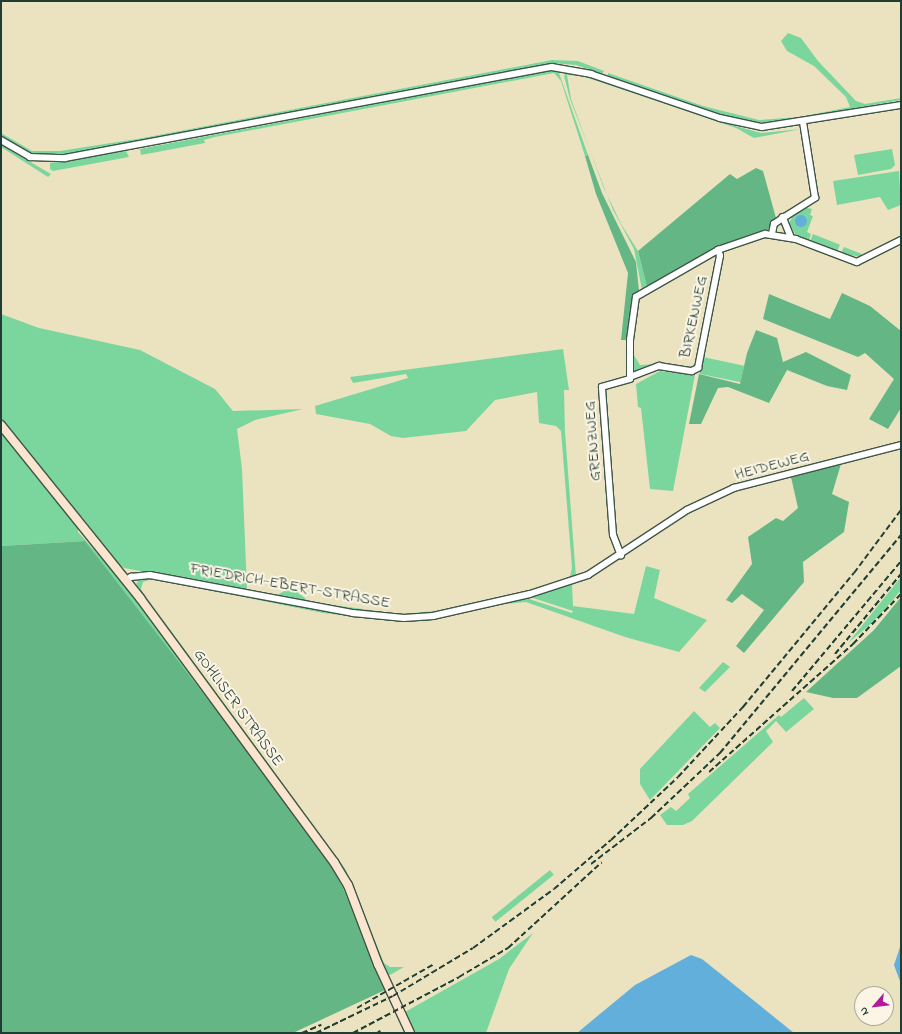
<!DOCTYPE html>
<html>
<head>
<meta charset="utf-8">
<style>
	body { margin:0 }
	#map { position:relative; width:902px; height:1034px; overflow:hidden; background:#ebe3c0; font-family:"Indie Flower",sans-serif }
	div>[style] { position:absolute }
	.green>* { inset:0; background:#7bd69d; transform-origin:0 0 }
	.forest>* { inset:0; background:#64b784 }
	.water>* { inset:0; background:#63afdc }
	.round { border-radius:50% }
	.roads { filter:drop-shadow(1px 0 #3e5649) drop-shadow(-1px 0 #3e5649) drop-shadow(0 1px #3e5649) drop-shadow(0 -1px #3e5649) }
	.minor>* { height:5.5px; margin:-2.75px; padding:0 2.75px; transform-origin:2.75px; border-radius:2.75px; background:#fff }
	.secondary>* { height:8px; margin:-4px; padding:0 4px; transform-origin:4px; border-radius:4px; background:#fce5cf }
	.rail>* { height:2px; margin-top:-1px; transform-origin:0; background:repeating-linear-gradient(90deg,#1f3d34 0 6px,transparent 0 9px) }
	span { translate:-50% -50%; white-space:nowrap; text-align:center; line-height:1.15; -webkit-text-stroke:4px #fcf5e5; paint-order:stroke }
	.street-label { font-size:16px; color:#1f3d34 }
	.frame { position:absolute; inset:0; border:2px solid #1f3d34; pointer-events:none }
	.north { position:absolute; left:854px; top:986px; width:40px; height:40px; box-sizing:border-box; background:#fcf5e5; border:1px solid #a4ab9e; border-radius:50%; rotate:242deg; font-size:11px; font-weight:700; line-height:16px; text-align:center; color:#1f3d34 }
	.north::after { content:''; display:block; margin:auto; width:14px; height:18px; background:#b5179e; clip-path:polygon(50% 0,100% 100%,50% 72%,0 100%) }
</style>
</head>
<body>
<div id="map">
	<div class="green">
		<div style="clip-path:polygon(788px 33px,801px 38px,818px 61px,856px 101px,865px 104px,901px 98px,901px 100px,780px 122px,753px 122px,707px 111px,608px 76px,608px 73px,703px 106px,759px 120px,799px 117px,850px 107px,846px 97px,814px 66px,787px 51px,781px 41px)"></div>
		<div style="clip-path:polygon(552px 60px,578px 61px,604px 71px,602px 74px,576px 65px,551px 63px,61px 155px,32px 155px,1px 136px,1px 133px,32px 151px,60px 151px,143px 138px)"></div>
		<div style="clip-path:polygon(552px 70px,559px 73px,588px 155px,585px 156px,561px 81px,554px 73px,215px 137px,204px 140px,205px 143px,141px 155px,140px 149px)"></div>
		<div style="clip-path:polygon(567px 72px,593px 77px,721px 122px,761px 133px,801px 129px,754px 138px,736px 128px,636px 94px,582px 76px,567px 75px,571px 99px,603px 186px,621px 224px,638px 251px,647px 287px,642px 290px,634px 249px,613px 210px,570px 99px,564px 76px)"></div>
		<div style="clip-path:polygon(1px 145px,13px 152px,51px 174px,48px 177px,1px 147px)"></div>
		<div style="clip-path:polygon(892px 149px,895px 165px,891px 169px,858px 175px,854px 155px)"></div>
		<div style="clip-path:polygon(126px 151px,129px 157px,53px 171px,50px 169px,50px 163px)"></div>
		<div style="clip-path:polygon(899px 171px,901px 205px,888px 210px,880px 197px,837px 205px,833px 181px)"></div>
		<div style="clip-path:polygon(803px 207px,812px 209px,810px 215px,813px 216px,807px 232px,811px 234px,809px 240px,796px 236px,789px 223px,796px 210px)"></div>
		<div style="left:813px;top:234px;width:29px;height:7px;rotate:22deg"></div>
		<div style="clip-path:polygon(844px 247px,862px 254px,861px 257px,841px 253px)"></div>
		<div style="clip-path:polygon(1px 314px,39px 328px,140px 350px,215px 389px,233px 411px,303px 409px,255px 420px,237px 429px,242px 469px,247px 589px,277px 595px,292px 587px,307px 600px,318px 603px,400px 614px,435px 611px,519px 593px,562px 581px,570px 576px,572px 568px,561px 431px,556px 426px,539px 423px,537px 392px,495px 400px,466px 431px,403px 438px,391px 436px,370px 424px,316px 414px,315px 406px,408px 378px,406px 374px,353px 383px,350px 377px,563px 349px,569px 390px,564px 390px,565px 432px,576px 577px,530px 592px,429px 614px,408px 616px,356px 611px,124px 568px,114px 559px,82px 517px,78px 518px,1px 420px)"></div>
		<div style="clip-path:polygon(632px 352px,640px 365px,657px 364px,633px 372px)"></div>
		<div style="left:703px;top:357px;width:42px;height:17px;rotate:12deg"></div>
		<div style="clip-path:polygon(660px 371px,695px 375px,673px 491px,650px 489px,641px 408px,638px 407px,636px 384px)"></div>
		<div style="clip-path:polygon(1px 429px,78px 527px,78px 532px,123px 582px,333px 866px,345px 887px,386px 990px,383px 988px,343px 888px,332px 867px,85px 541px,1px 546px)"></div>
		<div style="clip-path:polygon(646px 566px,660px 570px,654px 598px,707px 620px,679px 652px,625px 637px,526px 602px,493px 605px,428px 621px,400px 622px,323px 613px,163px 581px,152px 579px,143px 582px,141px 589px,144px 594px,346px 870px,384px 963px,390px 967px,404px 967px,390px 975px,386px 973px,355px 894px,136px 584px,139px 580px,153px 578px,326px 611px,414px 621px,526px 598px,572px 613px,573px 611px,530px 597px,572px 584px,573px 606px,634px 614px)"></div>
		<div style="clip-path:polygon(901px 577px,901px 590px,893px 600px,872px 623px,848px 643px)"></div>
		<div style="clip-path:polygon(723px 662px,730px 667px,705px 692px,699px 688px)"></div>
		<div style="clip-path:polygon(804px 698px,814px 709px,786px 732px,776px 721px,766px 731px,773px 742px,692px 821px,683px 825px,667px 825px,660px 815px,671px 807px,676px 811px,690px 798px,688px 794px,779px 715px,781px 717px)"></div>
		<div style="clip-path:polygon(694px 711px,710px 727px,715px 723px,720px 728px,650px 800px,640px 784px,640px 769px)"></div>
		<div style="left:550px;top:870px;width:6px;height:75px;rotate:51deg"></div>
		<div style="clip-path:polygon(533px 933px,509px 969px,486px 1033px,414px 1033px,405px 1012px,499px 959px)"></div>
	</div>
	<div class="forest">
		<div style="clip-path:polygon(588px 155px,602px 193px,636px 262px,639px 291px,632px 301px,627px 340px,621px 340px,628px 273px,596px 194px,585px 156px)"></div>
		<div style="clip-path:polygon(756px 168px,763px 171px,776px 218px,767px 231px,720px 246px,647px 287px,638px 251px,730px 174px,737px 179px)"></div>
		<div style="clip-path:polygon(842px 293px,870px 306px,901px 331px,901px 408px,888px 429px,869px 419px,894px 379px,865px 353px,858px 357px,763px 319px,769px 294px,830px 319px)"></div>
		<div style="clip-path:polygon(756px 330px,777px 338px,783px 362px,806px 352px,851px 375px,847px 390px,827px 386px,787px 370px,769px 403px,728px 387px,718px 388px,701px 424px,689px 424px,699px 374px,740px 384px,747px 353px)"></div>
		<div style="clip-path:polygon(841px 464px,832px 494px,849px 502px,844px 532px,803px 562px,804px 582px,744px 653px,736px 646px,764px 610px,742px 594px,732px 603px,726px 600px,752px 564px,748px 537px,776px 518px,783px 521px,798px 508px,791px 477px)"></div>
		<div style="clip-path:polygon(85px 541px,230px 728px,332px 867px,343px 888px,385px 990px,293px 1033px,1px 1033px,1px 546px)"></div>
		<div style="clip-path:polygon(901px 597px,901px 666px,857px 698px,833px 698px,806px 692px,874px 630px)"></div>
	</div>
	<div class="water">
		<div class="round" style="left:795px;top:215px;width:12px;height:12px"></div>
		<div style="clip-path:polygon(901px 944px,901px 984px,894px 965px)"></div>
		<div style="clip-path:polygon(691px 955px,702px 959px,794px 1033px,577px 1033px,635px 985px)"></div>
	</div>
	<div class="roads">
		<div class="minor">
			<div style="left:1px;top:140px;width:34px;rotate:30deg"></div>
			<div style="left:30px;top:157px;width:35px;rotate:2deg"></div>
			<div style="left:65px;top:158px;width:495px;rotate:-10.6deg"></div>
			<div style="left:552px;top:67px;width:40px;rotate:10deg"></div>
			<div style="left:591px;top:74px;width:136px;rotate:18.8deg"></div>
			<div style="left:720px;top:118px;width:43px;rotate:12.1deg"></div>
			<div style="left:762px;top:127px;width:141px;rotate:-9deg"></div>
			<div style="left:772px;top:234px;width:10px;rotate:-79deg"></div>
			<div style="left:774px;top:224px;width:11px;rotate:-34deg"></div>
			<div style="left:791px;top:238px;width:22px;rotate:-112deg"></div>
			<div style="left:783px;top:218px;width:38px;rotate:-32deg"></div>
			<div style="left:815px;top:198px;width:77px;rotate:-99deg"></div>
			<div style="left:630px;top:377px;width:31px;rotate:-21deg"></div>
			<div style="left:659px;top:366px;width:33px;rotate:9deg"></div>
			<div style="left:692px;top:371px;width:7px;rotate:-27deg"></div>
			<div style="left:698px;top:368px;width:114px;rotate:-78.9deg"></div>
			<div style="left:720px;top:256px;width:6px;rotate:-108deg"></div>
			<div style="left:621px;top:556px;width:22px;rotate:-111deg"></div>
			<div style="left:613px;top:535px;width:148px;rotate:-94.3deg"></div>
			<div style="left:602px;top:387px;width:29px;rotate:-16deg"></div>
			<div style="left:630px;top:379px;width:39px;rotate:-90deg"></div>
			<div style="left:630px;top:340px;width:43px;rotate:-82.1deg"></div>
			<div style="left:636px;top:297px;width:95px;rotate:-29.8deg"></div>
			<div style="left:718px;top:250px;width:50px;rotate:-18.8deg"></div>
			<div style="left:765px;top:234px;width:31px;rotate:9deg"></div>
			<div style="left:796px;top:239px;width:65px;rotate:20.7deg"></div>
			<div style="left:857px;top:262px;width:49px;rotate:-26.6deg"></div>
			<div style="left:126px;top:580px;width:6px;rotate:-31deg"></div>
			<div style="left:131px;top:577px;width:19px;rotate:-6deg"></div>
			<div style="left:150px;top:575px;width:207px;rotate:10.6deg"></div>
			<div style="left:353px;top:613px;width:51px;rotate:5.6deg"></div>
			<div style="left:404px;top:618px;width:29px;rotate:-4deg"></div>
			<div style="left:433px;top:616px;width:99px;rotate:-12.8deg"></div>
			<div style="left:530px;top:594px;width:61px;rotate:-18.1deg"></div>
			<div style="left:588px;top:575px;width:118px;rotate:-33.3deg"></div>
			<div style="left:687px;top:510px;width:52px;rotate:-25.1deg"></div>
			<div style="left:734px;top:488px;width:172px;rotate:-14.4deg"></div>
		</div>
		<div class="secondary">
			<div style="left:1px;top:425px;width:222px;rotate:51.2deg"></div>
			<div style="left:140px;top:598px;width:328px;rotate:53.7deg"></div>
			<div style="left:334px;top:862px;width:27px;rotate:59deg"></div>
			<div style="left:348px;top:885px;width:85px;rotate:69.2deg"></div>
			<div style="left:378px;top:964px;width:76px;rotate:65.1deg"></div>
		</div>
	</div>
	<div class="rail">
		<div style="left:835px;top:654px;width:104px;rotate:-50.5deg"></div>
		<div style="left:792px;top:691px;width:170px;rotate:-50deg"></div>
		<div style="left:709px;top:772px;width:193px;rotate:-41.6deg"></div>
		<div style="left:853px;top:644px;width:69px;rotate:-46.2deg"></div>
		<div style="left:591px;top:864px;width:76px;rotate:-37.5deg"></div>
		<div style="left:651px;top:818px;width:95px;rotate:-43.3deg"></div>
		<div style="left:720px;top:753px;width:283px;rotate:-50.3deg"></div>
		<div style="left:357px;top:1008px;width:89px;rotate:-29.7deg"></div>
		<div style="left:302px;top:1033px;width:21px;rotate:-23deg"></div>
		<div style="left:316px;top:1033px;width:85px;rotate:-25.7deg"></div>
		<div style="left:393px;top:996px;width:93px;rotate:-31deg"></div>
		<div style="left:473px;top:948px;width:100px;rotate:-36.1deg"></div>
		<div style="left:554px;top:889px;width:75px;rotate:-40.7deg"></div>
		<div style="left:611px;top:840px;width:92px;rotate:-43.2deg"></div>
		<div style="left:678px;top:777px;width:96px;rotate:-47.1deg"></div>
		<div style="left:743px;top:707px;width:174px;rotate:-50.4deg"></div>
		<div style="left:854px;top:573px;width:79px;rotate:-53.3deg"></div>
		<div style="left:353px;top:1033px;width:120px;rotate:-27.8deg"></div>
		<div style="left:459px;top:977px;width:57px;rotate:-30.6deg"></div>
		<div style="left:508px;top:948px;width:127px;rotate:-42.5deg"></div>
		<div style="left:377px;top:1033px;width:4px;rotate:-34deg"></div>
	</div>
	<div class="street-label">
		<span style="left:694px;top:317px;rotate:-78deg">BIRKENWEG</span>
		<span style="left:593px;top:441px;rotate:-94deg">GRENZWEG</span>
		<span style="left:772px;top:466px;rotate:-15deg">HEIDEWEG</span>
		<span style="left:290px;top:586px;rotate:10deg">FRIEDRICH-EBERT-STRASSE</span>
		<span style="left:238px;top:708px;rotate:54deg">GOHLISER STRASSE</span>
	</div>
	<div class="frame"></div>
	<div class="north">N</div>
</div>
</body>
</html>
